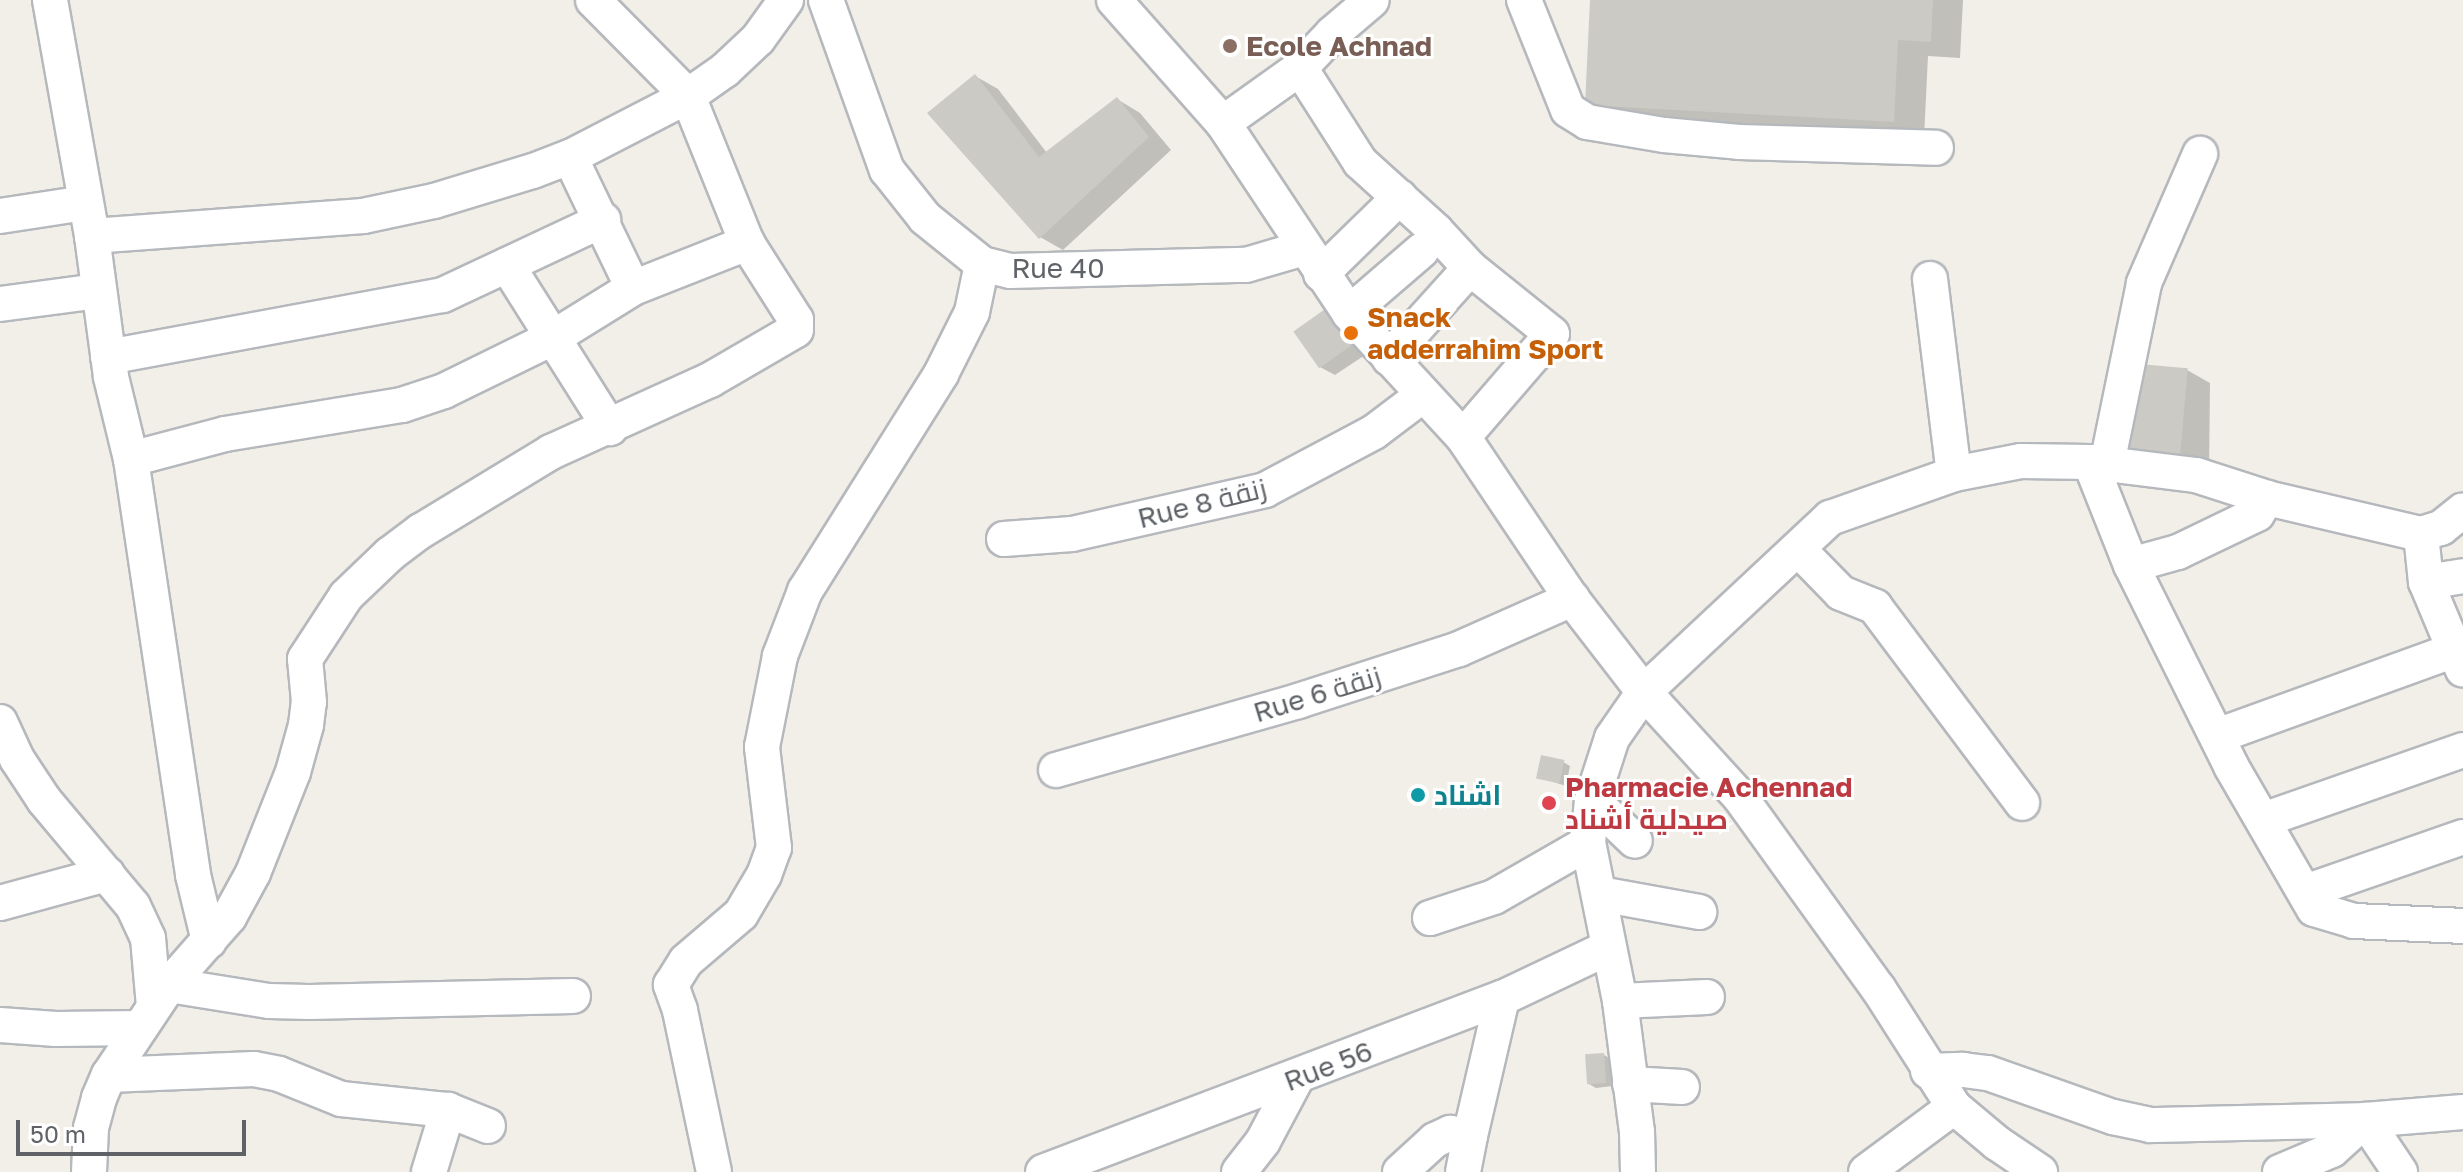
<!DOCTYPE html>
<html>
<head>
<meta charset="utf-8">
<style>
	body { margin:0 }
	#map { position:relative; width:2463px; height:1172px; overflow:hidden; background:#f1efe8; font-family:"Golos Text",Cairo,sans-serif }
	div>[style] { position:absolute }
	.shadow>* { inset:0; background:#0003 }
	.building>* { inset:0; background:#cccac5; transform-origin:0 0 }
	.roads { filter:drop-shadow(2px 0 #b5b8bc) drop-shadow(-2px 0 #b5b8bc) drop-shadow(0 2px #b5b8bc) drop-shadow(0 -2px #b5b8bc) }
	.minor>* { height:34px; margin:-17px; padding:0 17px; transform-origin:17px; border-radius:17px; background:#fff }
	.dots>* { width:22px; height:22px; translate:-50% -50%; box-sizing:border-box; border:4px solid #fff; border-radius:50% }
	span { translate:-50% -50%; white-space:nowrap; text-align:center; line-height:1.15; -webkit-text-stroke:6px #fff; paint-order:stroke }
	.education-label { font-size:28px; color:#785e54; font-weight:700 }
	.left { translate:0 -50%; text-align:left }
	.street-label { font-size:28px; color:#5f6368 }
	.food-label { font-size:28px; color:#c56008; font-weight:700 }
	.health-label { font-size:28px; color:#be3a42; font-weight:700 }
	.culture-label { font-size:28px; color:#0d838f; font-weight:700 }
	.scale { position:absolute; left:16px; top:1120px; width:230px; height:36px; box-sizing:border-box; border:4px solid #5f6368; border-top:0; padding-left:10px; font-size:24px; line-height:28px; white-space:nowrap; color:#5f6368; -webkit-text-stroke:6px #fff; paint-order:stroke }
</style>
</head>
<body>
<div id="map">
	<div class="shadow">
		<div style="clip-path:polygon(1592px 0,1963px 0,1960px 58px,1928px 56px,1924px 138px,1617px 121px,1587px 104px)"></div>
		<div style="clip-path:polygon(975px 76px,998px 89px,1047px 153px,1117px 99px,1140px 113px,1171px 150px,1063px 250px,1040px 237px)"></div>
		<div style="clip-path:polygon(1331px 307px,1371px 351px,1335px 375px,1320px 367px)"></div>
		<div style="clip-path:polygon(2187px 370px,2210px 383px,2209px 477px,2151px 470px)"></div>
		<div style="clip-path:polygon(1563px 762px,1570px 766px,1566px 786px,1538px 777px)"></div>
		<div style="clip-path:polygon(1604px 1055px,1611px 1059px,1612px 1086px,1596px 1088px,1589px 1084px)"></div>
	</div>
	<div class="building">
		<div style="clip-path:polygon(1590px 0,1933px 0,1931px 42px,1898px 40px,1894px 122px,1585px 105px)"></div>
		<div style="clip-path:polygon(975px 74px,1039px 157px,1117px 97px,1149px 137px,1039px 239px,927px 113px)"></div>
		<div style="left:1331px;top:305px;width:45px;height:46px;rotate:55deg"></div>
		<div style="left:2128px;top:363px;width:60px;height:95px;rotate:5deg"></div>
		<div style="left:1541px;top:755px;width:24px;height:24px;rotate:12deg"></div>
		<div style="left:1604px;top:1053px;width:30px;height:19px;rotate:86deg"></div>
	</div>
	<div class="roads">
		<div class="minor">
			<div style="left:50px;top:0;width:240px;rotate:79.9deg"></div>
			<div style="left:92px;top:236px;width:142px;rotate:82.3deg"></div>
			<div style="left:111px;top:377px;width:84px;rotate:76.3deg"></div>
			<div style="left:131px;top:459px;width:421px;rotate:81.5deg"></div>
			<div style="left:193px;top:875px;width:68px;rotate:76.4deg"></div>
			<div style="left:826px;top:0;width:181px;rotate:70.3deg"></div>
			<div style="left:887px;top:170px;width:61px;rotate:51.6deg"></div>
			<div style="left:925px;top:218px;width:73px;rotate:38.9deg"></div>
			<div style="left:982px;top:264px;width:29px;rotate:14deg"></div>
			<div style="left:1010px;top:271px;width:236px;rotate:-1.5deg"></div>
			<div style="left:1246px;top:265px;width:60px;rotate:-16.3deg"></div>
			<div style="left:1114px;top:0;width:164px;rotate:48.5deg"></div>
			<div style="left:1223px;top:123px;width:228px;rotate:56.4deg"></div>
			<div style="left:1349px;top:313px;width:168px;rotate:47.4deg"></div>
			<div style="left:1463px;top:437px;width:195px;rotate:56.1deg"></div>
			<div style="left:1572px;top:599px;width:118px;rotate:52.3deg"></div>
			<div style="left:1644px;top:692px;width:142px;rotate:47.6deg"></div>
			<div style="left:1740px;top:797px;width:236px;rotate:54.2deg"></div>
			<div style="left:1878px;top:988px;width:141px;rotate:57.4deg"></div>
			<div style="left:1954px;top:1107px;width:56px;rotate:39.9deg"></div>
			<div style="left:1997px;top:1143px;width:52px;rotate:34deg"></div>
			<div style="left:1524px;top:0;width:118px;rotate:68.2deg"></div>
			<div style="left:1568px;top:110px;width:22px;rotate:32deg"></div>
			<div style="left:1587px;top:122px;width:78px;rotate:9.6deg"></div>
			<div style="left:1664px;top:135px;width:75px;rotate:5.3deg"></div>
			<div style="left:1739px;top:142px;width:197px;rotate:1.7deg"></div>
			<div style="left:1300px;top:68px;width:112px;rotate:57.4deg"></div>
			<div style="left:1360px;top:162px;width:103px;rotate:42.2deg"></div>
			<div style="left:1436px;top:231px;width:50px;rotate:47.4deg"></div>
			<div style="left:1470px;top:268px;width:105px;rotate:38.8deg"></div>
			<div style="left:1552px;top:334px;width:136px;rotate:130.8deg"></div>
			<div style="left:1223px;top:123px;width:95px;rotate:-35.5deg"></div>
			<div style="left:1300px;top:68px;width:47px;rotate:-46.7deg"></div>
			<div style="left:1332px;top:34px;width:52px;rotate:-40.4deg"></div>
			<div style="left:570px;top:157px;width:145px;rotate:64.3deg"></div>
			<div style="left:0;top:216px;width:86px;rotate:-8.7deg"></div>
			<div style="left:92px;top:236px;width:272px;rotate:-4.2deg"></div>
			<div style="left:363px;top:216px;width:73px;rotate:-11.9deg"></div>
			<div style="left:434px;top:201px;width:103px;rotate:-16.9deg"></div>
			<div style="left:533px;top:171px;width:40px;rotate:-21deg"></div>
			<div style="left:570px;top:157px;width:133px;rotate:-27.3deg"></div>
			<div style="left:688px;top:96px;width:45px;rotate:-35.1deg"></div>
			<div style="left:725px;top:70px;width:45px;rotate:-43.2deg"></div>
			<div style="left:758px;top:39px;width:48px;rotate:-54.3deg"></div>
			<div style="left:507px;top:265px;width:193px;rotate:57.7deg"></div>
			<div style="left:1321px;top:274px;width:110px;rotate:-44.3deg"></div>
			<div style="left:1930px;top:279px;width:196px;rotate:83deg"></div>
			<div style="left:0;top:304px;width:98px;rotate:-7.6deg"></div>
			<div style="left:1349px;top:313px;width:96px;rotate:-40.8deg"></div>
			<div style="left:108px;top:357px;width:341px;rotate:-10.5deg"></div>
			<div style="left:443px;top:295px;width:177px;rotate:-25.1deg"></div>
			<div style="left:1389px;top:358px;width:121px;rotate:-48deg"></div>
			<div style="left:131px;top:459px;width:97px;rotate:-14.9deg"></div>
			<div style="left:225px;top:434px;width:179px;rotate:-9.3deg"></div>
			<div style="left:402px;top:405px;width:44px;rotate:-18.4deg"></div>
			<div style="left:444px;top:391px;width:123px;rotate:-26.1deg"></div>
			<div style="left:554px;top:337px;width:93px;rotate:-31.8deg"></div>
			<div style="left:633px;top:288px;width:123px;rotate:-21.5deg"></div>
			<div style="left:2090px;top:462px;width:111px;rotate:68.3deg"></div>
			<div style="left:2131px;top:565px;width:225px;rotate:63.5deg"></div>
			<div style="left:2231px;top:766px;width:165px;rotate:59.9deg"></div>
			<div style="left:2314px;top:909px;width:42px;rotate:16.7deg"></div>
			<div style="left:2354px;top:921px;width:109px;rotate:2.6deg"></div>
			<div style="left:2107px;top:464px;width:185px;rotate:-78.4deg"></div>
			<div style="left:2144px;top:283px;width:141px;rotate:-66.5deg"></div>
			<div style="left:2421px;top:534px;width:48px;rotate:84.1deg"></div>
			<div style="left:2426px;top:582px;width:95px;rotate:67.2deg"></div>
			<div style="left:1004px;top:539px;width:68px;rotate:-4.2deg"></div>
			<div style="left:1072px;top:534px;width:198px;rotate:-12.8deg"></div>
			<div style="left:1265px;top:490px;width:123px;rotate:-28deg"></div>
			<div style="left:1374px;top:432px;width:61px;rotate:-37.1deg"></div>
			<div style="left:1799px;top:550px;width:60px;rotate:45.7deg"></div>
			<div style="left:1841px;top:593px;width:37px;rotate:22deg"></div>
			<div style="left:1875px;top:607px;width:245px;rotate:53.1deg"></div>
			<div style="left:2131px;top:565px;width:49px;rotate:-15.5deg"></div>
			<div style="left:2178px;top:552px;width:88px;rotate:-25.7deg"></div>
			<div style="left:2257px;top:514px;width:19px;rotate:-58deg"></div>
			<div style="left:2426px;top:582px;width:37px;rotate:-9deg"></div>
			<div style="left:0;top:722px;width:41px;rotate:65.3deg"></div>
			<div style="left:17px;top:759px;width:49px;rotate:56.6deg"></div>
			<div style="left:44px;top:800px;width:138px;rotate:50deg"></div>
			<div style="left:133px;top:906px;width:35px;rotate:65deg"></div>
			<div style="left:148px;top:938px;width:69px;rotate:85deg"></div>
			<div style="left:2217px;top:736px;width:252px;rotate:-19.9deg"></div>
			<div style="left:1056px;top:770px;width:252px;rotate:-15.9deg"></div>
			<div style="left:1298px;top:701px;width:169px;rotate:-17.9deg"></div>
			<div style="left:1459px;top:649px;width:124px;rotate:-23.9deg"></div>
			<div style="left:1592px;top:800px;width:59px;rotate:43.6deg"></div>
			<div style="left:2263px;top:820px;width:212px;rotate:-19.3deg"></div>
			<div style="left:2305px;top:892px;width:167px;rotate:-19.2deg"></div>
			<div style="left:1600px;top:894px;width:101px;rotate:10.3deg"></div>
			<div style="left:0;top:903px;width:111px;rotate:-15.2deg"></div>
			<div style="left:1430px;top:918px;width:67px;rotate:-18.2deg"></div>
			<div style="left:1494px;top:897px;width:108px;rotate:-29.9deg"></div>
			<div style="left:169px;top:985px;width:101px;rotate:9.1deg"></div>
			<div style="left:269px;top:1001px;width:40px;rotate:1.4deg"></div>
			<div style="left:309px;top:1002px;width:264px;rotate:-1.3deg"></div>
			<div style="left:1620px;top:1001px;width:87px;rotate:-2.6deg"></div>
			<div style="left:0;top:1025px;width:56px;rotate:4.1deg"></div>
			<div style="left:56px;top:1029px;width:84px;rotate:-0.7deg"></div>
			<div style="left:1928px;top:1071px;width:35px;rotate:-2deg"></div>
			<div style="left:1963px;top:1070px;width:25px;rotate:7deg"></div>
			<div style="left:1988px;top:1073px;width:133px;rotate:19.4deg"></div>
			<div style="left:2113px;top:1117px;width:38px;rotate:12deg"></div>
			<div style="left:2150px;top:1125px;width:215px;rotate:-1.3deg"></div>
			<div style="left:2365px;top:1120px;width:63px;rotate:56.1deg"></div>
			<div style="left:109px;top:1075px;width:145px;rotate:-2.4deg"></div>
			<div style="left:254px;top:1069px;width:25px;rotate:11deg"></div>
			<div style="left:279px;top:1074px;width:67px;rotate:22deg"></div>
			<div style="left:341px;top:1099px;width:108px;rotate:5.9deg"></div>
			<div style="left:448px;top:1110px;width:43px;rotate:21.8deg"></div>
			<div style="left:1630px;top:1084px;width:52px;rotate:3.3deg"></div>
			<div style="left:89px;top:1172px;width:44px;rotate:-87.4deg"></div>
			<div style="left:91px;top:1128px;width:31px;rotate:-75deg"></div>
			<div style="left:99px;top:1098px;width:25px;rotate:-67deg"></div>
			<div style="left:109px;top:1075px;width:108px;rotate:-56.3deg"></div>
			<div style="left:169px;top:985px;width:91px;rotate:-48.6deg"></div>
			<div style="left:229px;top:917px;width:50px;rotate:-61.4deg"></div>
			<div style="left:253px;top:873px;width:109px;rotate:-68.4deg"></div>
			<div style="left:293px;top:772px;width:49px;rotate:-74.5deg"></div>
			<div style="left:306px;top:725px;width:23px;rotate:-83deg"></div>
			<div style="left:309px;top:702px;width:43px;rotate:-95.3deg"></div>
			<div style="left:305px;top:659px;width:75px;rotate:-56.9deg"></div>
			<div style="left:346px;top:596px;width:61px;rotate:-43.7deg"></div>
			<div style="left:390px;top:554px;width:39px;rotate:-37deg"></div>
			<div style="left:421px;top:531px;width:152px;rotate:-31.3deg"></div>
			<div style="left:551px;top:452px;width:175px;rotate:-24.4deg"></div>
			<div style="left:710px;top:380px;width:99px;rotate:-30.2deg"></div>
			<div style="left:796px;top:330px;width:10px;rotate:-90deg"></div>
			<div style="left:796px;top:320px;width:91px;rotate:-122.5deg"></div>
			<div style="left:747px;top:243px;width:158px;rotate:-111.9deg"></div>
			<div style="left:688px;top:96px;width:135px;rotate:-134.7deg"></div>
			<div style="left:429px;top:1172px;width:65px;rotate:-73deg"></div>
			<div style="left:714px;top:1172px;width:166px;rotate:-101.9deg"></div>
			<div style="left:680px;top:1010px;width:27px;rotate:-110deg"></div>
			<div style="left:671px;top:985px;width:28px;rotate:-58deg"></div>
			<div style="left:686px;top:961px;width:72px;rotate:-40.5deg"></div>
			<div style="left:741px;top:914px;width:45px;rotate:-59.5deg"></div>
			<div style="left:764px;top:875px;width:29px;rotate:-70deg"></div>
			<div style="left:774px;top:848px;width:102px;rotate:-96.8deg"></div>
			<div style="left:762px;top:747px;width:93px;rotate:-78.8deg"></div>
			<div style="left:780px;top:656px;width:70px;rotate:-69deg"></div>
			<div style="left:805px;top:591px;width:256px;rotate:-57.9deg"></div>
			<div style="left:941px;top:374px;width:69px;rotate:-63.4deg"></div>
			<div style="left:972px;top:312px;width:49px;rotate:-78.2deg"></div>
			<div style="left:1043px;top:1172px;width:491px;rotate:-20.8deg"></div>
			<div style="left:1502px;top:998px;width:117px;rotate:-25.3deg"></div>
			<div style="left:1239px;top:1172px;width:39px;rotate:-52deg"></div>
			<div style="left:1263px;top:1141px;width:70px;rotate:-62deg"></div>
			<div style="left:1400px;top:1172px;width:47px;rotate:-42.4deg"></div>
			<div style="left:1435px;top:1140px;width:17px;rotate:-25deg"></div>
			<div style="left:1450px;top:1133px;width:20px;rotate:9deg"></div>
			<div style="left:1470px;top:1136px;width:142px;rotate:-76.9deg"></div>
			<div style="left:1463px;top:1172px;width:37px;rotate:-79deg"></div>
			<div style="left:1638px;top:1172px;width:40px;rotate:-91.4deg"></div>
			<div style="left:1637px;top:1132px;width:132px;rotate:-97.4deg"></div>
			<div style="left:1620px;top:1001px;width:161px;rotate:-101.4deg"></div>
			<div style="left:1588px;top:843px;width:43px;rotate:-84.7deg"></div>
			<div style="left:1592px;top:800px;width:65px;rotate:-72.1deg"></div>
			<div style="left:1612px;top:738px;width:56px;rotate:-55.2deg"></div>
			<div style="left:1644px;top:692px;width:255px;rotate:-43.1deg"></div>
			<div style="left:1830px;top:518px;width:132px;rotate:-19.5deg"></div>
			<div style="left:1954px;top:474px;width:68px;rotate:-11deg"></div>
			<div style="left:2021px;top:461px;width:69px;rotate:0.8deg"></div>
			<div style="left:2090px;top:462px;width:107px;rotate:7deg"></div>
			<div style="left:2196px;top:475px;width:75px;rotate:17.9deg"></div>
			<div style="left:2267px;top:498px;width:158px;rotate:13.2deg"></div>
			<div style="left:2421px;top:534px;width:21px;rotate:-17deg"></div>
			<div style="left:2441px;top:528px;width:28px;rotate:-39deg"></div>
			<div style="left:1866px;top:1172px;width:109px;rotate:-36.5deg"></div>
			<div style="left:2280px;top:1172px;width:56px;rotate:-22.9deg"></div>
			<div style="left:2332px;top:1150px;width:45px;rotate:-42.3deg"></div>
			<div style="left:2365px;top:1120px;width:98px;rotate:-4.7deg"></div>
		</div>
	</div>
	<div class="dots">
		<div style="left:1230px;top:46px;background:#8d6e63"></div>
		<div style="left:1351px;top:333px;background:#e8710a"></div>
		<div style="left:1418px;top:795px;background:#0f9aa8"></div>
		<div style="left:1549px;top:803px;background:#e0444e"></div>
	</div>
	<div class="education-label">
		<span class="left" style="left:1246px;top:46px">Ecole Achnad</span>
	</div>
	<div class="street-label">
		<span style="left:1058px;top:268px">Rue 40</span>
		<span style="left:1202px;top:503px;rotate:-14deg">Rue 8 زنقة</span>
		<span style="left:1317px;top:694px;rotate:-17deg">Rue 6 زنقة</span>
		<span style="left:1328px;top:1066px;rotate:-21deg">Rue 56</span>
	</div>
	<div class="food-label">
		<span class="left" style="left:1367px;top:333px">Snack<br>adderrahim Sport</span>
	</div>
	<div class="health-label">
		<span class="left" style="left:1565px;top:803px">Pharmacie Achennad<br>صيدلية أشناد</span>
	</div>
	<div class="culture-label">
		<span class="left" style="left:1434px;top:795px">اشناد</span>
	</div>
	<div class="scale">50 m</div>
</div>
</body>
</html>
